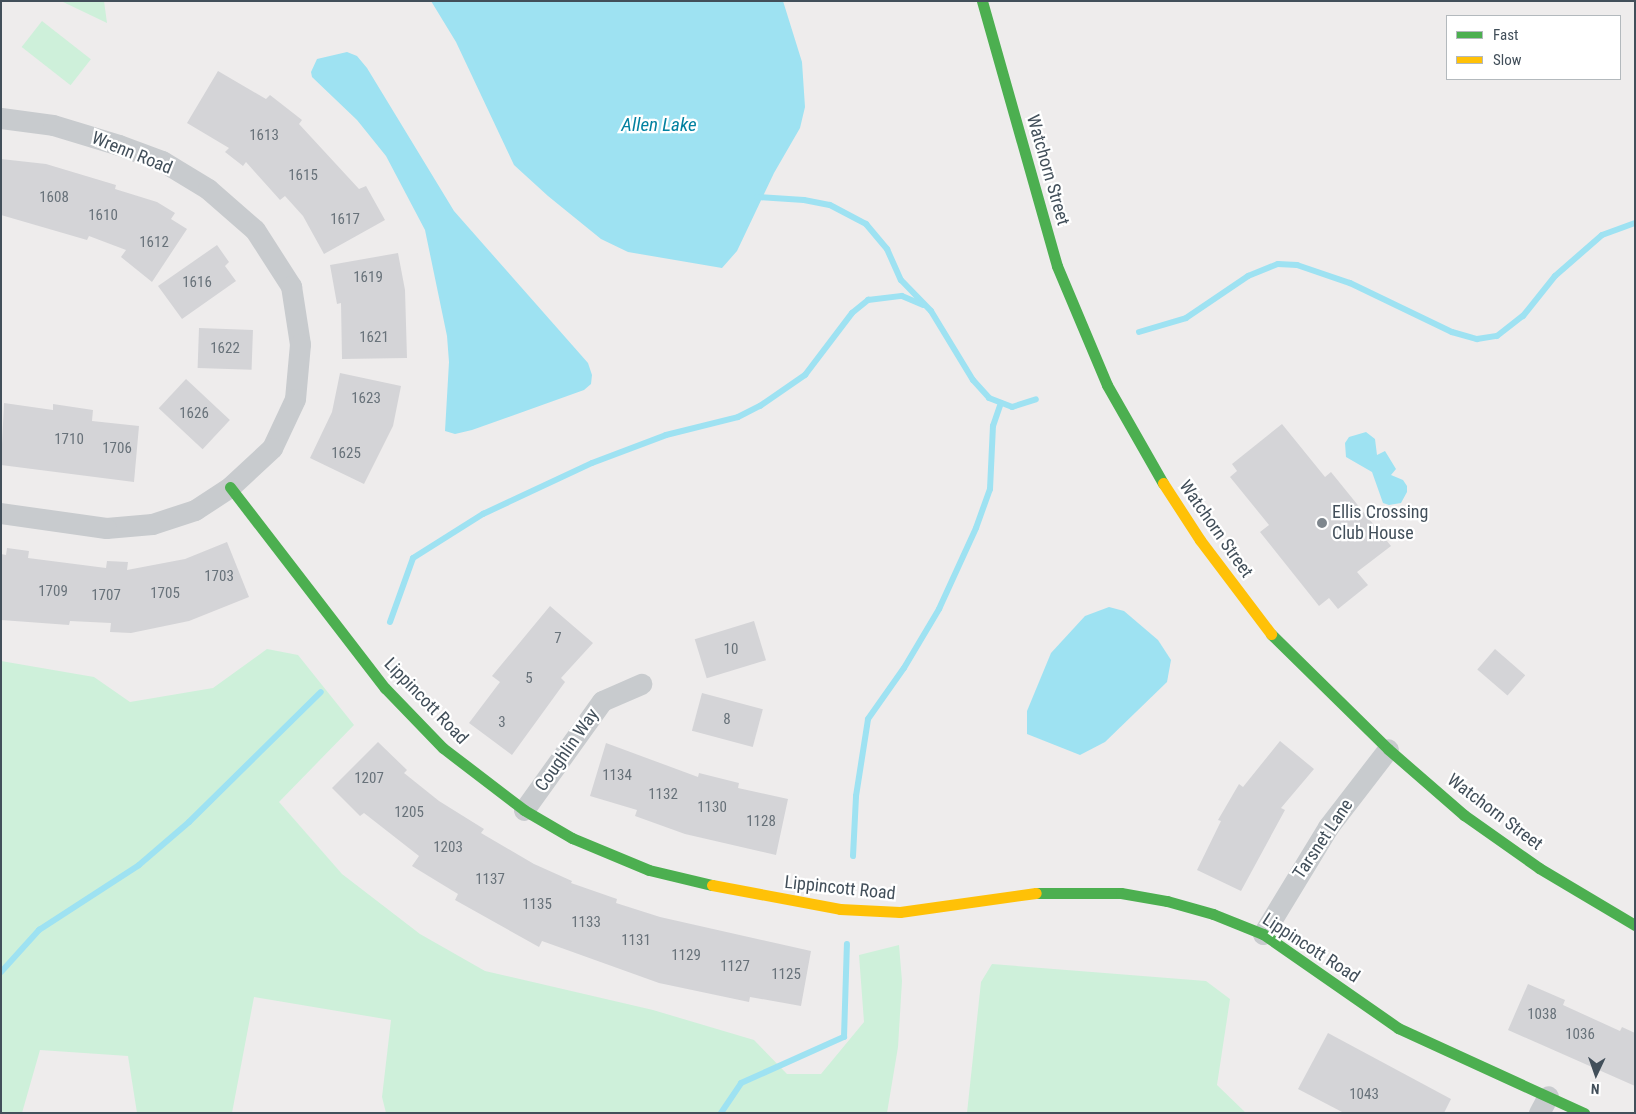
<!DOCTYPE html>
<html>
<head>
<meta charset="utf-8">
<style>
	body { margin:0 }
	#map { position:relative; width:1636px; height:1114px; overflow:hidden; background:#eeecec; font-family:"Roboto Condensed",sans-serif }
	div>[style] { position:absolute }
	.green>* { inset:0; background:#cef0da; transform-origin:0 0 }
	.water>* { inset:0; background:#9ee2f2 }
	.stream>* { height:6px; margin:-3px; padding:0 3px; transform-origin:3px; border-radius:3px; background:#9ee2f2 }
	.building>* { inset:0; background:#d4d4d7; transform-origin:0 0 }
	.street>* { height:21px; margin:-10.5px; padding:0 10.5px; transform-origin:10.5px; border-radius:10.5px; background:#c8cbce }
	.fast>* { height:11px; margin:-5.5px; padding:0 5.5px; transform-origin:5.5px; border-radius:5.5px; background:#4caf50 }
	.slow>* { height:11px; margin:-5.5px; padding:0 5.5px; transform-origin:5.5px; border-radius:5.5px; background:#ffc107 }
	.dots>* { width:14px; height:14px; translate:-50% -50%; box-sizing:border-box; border:2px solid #fff; border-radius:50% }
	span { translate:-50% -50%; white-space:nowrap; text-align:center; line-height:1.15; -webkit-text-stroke:4.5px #fff; paint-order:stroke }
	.number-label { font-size:15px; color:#68727a }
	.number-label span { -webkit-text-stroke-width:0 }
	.street-label { font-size:18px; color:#424f5a }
	.poi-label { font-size:18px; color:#424f5a }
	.left { translate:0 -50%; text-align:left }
	.water-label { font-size:19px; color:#0281a0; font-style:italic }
	.frame { position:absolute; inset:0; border:2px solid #424f5a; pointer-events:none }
	.legend { position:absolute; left:1446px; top:15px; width:175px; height:65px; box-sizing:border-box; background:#fff; border:1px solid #b3b9bd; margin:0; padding:6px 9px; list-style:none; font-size:15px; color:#424f5a }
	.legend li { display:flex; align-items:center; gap:10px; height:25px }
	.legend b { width:25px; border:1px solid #b3b9bd }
	.north { position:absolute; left:1571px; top:1049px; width:50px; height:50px; -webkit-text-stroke:4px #fff; paint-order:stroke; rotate:183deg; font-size:14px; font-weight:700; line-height:20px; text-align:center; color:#424f5a }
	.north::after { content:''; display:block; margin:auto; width:18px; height:22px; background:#424f5a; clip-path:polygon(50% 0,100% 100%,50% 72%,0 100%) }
</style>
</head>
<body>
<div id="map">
	<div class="green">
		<div style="clip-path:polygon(61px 1px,104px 1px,107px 23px)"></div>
		<div style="left:42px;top:21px;width:62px;height:33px;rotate:38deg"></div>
		<div style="clip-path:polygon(267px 649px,298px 655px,354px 725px,279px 802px,342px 874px,420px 934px,485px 971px,653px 1010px,754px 1040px,787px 1074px,821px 1074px,864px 1022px,859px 955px,899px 945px,902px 981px,898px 1047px,887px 1113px,386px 1113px,382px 1097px,391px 1020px,254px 997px,232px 1113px,137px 1113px,128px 1056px,40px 1050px,22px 1113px,1px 1113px,1px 661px,94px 677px,130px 702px,213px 688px)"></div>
		<div style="clip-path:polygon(992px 964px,1206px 981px,1230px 999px,1217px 1085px,1246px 1113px,967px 1113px,981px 982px)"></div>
	</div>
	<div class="water">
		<div style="clip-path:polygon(431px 1px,783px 1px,802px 62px,805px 107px,800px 128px,774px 173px,737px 251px,722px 268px,628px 252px,601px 239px,548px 196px,514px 165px,456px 42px)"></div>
		<div style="clip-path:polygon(347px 52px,357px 56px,367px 68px,454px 211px,588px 363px,592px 375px,591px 384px,584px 390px,472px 430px,455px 434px,445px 431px,449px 362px,447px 336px,425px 230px,386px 156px,357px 120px,312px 77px,311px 72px,317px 59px)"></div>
		<div style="clip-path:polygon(1366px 432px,1375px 439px,1377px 455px,1385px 451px,1396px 469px,1391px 475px,1403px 480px,1407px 486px,1407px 492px,1401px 503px,1389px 505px,1383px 503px,1372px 472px,1346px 457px,1345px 443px,1349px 437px)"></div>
		<div style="clip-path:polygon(1109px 607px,1124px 611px,1158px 640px,1171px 660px,1167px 682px,1105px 742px,1080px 755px,1027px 734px,1027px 711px,1051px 653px,1085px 616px)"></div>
	</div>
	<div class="stream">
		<div style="left:757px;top:197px;width:47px;rotate:3.7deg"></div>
		<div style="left:804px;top:200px;width:26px;rotate:11deg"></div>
		<div style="left:830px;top:205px;width:41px;rotate:27.8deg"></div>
		<div style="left:866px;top:224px;width:33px;rotate:50deg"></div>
		<div style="left:887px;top:249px;width:34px;rotate:66deg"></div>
		<div style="left:901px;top:280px;width:43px;rotate:45.9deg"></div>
		<div style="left:931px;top:311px;width:81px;rotate:58.7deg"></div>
		<div style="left:973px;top:380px;width:24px;rotate:48deg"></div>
		<div style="left:989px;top:398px;width:25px;rotate:21deg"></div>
		<div style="left:1012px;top:407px;width:25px;rotate:-18deg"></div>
		<div style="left:1139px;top:332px;width:49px;rotate:-16.6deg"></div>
		<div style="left:1186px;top:318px;width:75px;rotate:-34.1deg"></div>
		<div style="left:1248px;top:276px;width:32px;rotate:-22deg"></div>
		<div style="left:1278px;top:264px;width:19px;rotate:3deg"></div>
		<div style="left:1297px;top:265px;width:56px;rotate:18.8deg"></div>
		<div style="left:1350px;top:283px;width:113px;rotate:25.7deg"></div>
		<div style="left:1452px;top:332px;width:26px;rotate:16deg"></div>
		<div style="left:1477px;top:339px;width:20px;rotate:-9deg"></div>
		<div style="left:1497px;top:336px;width:33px;rotate:-38deg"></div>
		<div style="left:1523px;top:316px;width:51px;rotate:-51.3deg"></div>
		<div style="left:1555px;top:276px;width:62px;rotate:-41.1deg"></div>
		<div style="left:1602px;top:235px;width:35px;rotate:-20deg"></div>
		<div style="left:390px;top:622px;width:68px;rotate:-70.2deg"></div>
		<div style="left:413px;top:558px;width:83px;rotate:-32.2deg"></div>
		<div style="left:483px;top:514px;width:120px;rotate:-25.1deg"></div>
		<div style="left:592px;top:463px;width:79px;rotate:-20.7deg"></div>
		<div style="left:666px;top:435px;width:74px;rotate:-14deg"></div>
		<div style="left:738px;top:417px;width:25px;rotate:-27deg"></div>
		<div style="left:760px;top:406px;width:55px;rotate:-34.6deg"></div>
		<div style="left:805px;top:375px;width:78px;rotate:-52.8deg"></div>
		<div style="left:852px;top:313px;width:21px;rotate:-39deg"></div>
		<div style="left:868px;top:300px;width:34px;rotate:-7deg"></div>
		<div style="left:902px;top:296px;width:23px;rotate:23deg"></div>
		<div style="left:853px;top:856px;width:60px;rotate:-87.1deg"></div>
		<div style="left:856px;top:796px;width:78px;rotate:-81.1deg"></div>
		<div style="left:868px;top:719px;width:62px;rotate:-54.8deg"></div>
		<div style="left:904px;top:668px;width:69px;rotate:-59.3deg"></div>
		<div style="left:939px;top:609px;width:89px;rotate:-65.4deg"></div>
		<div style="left:976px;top:528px;width:41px;rotate:-70.3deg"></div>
		<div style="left:990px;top:489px;width:63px;rotate:-87.3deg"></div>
		<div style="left:993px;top:426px;width:24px;rotate:-71deg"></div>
		<div style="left:1px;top:972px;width:57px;rotate:-47.9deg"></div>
		<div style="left:39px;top:930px;width:119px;rotate:-33deg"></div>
		<div style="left:139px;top:865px;width:66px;rotate:-40.7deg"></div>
		<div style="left:189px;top:822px;width:185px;rotate:-44.6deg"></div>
		<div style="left:721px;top:1113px;width:36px;rotate:-56deg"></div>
		<div style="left:741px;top:1083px;width:113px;rotate:-24.1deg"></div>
		<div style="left:844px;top:1037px;width:93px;rotate:-88.2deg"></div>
	</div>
	<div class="building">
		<div style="clip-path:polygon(218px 71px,266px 99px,270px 95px,302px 120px,299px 124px,359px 189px,366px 186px,385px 220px,324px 254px,303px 216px,285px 196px,280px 200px,246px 162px,243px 166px,225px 152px,229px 148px,187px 123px)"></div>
		<div style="clip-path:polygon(1px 159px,46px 164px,116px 185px,115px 189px,157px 202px,175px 213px,171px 219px,187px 229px,152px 282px,121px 257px,126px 250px,89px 236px,87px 240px,1px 215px)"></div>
		<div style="clip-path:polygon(217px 245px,229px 262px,225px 266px,236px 281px,182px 319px,158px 286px)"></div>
		<div style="clip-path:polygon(398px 253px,405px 290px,407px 358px,342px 359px,341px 303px,337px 304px,330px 265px)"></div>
		<div style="left:199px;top:328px;width:54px;height:40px;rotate:2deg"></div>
		<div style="clip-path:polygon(340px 373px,401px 386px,393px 426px,364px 484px,310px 458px,332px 412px)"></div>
		<div style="left:186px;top:379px;width:60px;height:40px;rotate:43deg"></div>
		<div style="clip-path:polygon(4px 403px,53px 410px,53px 404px,93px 410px,92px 421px,139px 426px,134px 482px,1px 465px)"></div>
		<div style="clip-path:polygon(1282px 424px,1325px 477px,1331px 472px,1391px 546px,1357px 572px,1368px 585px,1338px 609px,1329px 598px,1319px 606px,1260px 532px,1269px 525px,1230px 477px,1237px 471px,1232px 464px)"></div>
		<div style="clip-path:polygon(227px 542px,249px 597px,189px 621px,131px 633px,110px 632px,111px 623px,70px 621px,69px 625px,1px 620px,1px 554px,6px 555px,7px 548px,29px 551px,28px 558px,106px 568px,107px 561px,128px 562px,127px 570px,185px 559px)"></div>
		<div style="clip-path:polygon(550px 606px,593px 643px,561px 678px,565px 682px,512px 755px,469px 723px,500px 682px,492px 676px)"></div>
		<div style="left:754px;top:621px;width:41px;height:62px;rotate:73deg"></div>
		<div style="left:1495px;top:649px;width:40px;height:27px;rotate:41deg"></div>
		<div style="left:702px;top:693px;width:63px;height:39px;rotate:15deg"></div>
		<div style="clip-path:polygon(1280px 741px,1314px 769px,1281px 808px,1285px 810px,1241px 891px,1197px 870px,1221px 821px,1218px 820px,1239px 784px,1243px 787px)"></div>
		<div style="clip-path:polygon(378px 742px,407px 770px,404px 773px,439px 801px,484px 829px,481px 833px,534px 864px,572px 881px,571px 883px,617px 899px,616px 903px,660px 917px,811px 951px,801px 1006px,750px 997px,749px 1002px,659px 983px,542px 941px,539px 947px,455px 900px,458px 894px,412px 866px,419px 856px,364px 813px,360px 816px,332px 788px)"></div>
		<div style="clip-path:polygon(606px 743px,698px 777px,699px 773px,739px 783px,738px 788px,788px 799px,776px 855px,685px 834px,635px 816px,637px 810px,590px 796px)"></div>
		<div style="clip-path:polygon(1528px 984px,1565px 1000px,1563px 1005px,1620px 1031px,1622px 1027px,1635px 1033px,1635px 1086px,1508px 1030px)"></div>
		<div style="clip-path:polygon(1328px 1033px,1451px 1099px,1444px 1113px,1344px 1113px,1298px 1089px)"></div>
	</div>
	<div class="street">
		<div style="left:1px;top:118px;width:52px;rotate:7.7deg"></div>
		<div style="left:53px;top:125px;width:69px;rotate:16.9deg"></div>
		<div style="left:119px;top:145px;width:46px;rotate:20.4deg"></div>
		<div style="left:162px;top:161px;width:54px;rotate:31.3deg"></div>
		<div style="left:208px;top:189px;width:62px;rotate:41.1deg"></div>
		<div style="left:255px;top:230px;width:67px;rotate:57.3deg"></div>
		<div style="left:291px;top:286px;width:59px;rotate:81.2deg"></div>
		<div style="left:300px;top:344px;width:55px;rotate:95.2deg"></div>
		<div style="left:295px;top:399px;width:54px;rotate:115.1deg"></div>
		<div style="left:272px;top:448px;width:57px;rotate:137.1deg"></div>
		<div style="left:230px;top:487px;width:42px;rotate:146.7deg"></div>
		<div style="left:195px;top:510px;width:45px;rotate:162deg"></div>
		<div style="left:152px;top:524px;width:46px;rotate:175deg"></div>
		<div style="left:106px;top:528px;width:106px;rotate:-171.9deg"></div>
		<div style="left:524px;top:810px;width:134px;rotate:-54.4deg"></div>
		<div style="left:602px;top:701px;width:43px;rotate:-23.6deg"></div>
		<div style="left:1263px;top:934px;width:125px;rotate:-58.7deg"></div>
		<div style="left:1328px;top:827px;width:98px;rotate:-52.4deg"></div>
		<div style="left:1539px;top:1113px;width:19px;rotate:-62deg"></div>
	</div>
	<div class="fast">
		<div style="left:982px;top:1px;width:275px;rotate:74.2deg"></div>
		<div style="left:1057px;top:266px;width:129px;rotate:67.2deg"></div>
		<div style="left:1107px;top:385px;width:113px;rotate:60.3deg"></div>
		<div style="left:230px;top:487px;width:254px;rotate:52.4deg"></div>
		<div style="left:385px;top:688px;width:83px;rotate:46deg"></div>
		<div style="left:443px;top:748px;width:102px;rotate:37.4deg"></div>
		<div style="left:524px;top:810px;width:56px;rotate:30.3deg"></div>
		<div style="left:572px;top:838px;width:83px;rotate:22.6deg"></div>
		<div style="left:649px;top:870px;width:65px;rotate:13.4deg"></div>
		<div style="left:1271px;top:634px;width:164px;rotate:44.5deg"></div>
		<div style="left:1388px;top:749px;width:101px;rotate:41deg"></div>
		<div style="left:1464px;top:815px;width:92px;rotate:35.2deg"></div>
		<div style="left:1539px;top:868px;width:112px;rotate:30.7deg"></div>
		<div style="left:1036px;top:893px;width:85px"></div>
		<div style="left:1121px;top:893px;width:47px;rotate:9.9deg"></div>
		<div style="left:1167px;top:901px;width:48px;rotate:15.8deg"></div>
		<div style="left:1213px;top:914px;width:54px;rotate:21.8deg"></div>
		<div style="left:1263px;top:934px;width:165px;rotate:34.8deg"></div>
		<div style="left:1398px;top:1028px;width:205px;rotate:24.6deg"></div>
	</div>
	<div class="slow">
		<div style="left:1163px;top:483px;width:68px;rotate:57deg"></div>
		<div style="left:1200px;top:540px;width:118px;rotate:52.9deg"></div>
		<div style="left:712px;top:885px;width:130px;rotate:10.6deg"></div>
		<div style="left:840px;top:909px;width:60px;rotate:2.9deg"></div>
		<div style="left:900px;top:912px;width:137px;rotate:-8deg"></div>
	</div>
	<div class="dots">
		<div style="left:1322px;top:523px;background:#7e868d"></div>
	</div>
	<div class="number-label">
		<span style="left:264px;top:136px">1613</span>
		<span style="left:303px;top:176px">1615</span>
		<span style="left:54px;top:198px">1608</span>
		<span style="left:103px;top:216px">1610</span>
		<span style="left:345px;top:220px">1617</span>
		<span style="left:154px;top:243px">1612</span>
		<span style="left:368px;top:278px">1619</span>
		<span style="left:197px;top:283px">1616</span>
		<span style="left:374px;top:338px">1621</span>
		<span style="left:225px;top:349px">1622</span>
		<span style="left:366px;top:399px">1623</span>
		<span style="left:194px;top:414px">1626</span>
		<span style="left:69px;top:440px">1710</span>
		<span style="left:117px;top:449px">1706</span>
		<span style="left:346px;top:454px">1625</span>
		<span style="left:219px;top:577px">1703</span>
		<span style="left:53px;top:592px">1709</span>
		<span style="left:165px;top:594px">1705</span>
		<span style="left:106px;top:596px">1707</span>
		<span style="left:558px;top:639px">7</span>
		<span style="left:731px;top:650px">10</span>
		<span style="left:529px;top:679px">5</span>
		<span style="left:727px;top:720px">8</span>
		<span style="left:502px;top:723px">3</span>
		<span style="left:617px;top:776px">1134</span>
		<span style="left:369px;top:779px">1207</span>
		<span style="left:663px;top:795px">1132</span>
		<span style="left:712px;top:808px">1130</span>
		<span style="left:409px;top:813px">1205</span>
		<span style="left:761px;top:822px">1128</span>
		<span style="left:448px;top:848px">1203</span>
		<span style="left:490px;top:880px">1137</span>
		<span style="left:537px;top:905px">1135</span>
		<span style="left:586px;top:923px">1133</span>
		<span style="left:636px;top:941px">1131</span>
		<span style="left:686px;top:956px">1129</span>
		<span style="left:735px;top:967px">1127</span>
		<span style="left:786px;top:975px">1125</span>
		<span style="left:1542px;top:1015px">1038</span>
		<span style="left:1580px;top:1035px">1036</span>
		<span style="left:1364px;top:1095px">1043</span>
	</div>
	<div class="street-label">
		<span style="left:132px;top:153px;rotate:22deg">Wrenn Road</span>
		<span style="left:1048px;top:170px;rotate:74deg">Watchorn Street</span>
		<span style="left:1216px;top:529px;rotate:55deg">Watchorn Street</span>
		<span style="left:426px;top:701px;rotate:46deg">Lippincott Road</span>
		<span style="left:567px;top:750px;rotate:-55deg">Coughlin Way</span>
		<span style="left:1495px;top:812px;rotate:37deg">Watchorn Street</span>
		<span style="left:1323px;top:839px;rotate:-56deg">Tarsnet Lane</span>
		<span style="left:840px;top:888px;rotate:6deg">Lippincott Road</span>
		<span style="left:1311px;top:948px;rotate:33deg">Lippincott Road</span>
	</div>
	<div class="poi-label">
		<span class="left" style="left:1332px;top:523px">Ellis Crossing<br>Club House</span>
	</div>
	<div class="water-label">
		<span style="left:659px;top:125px">Allen Lake</span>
	</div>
	<div class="frame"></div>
	<ul class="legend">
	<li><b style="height:6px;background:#4caf50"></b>Fast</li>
	<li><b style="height:6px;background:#ffc107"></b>Slow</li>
	</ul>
	<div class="north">N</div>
</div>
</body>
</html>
